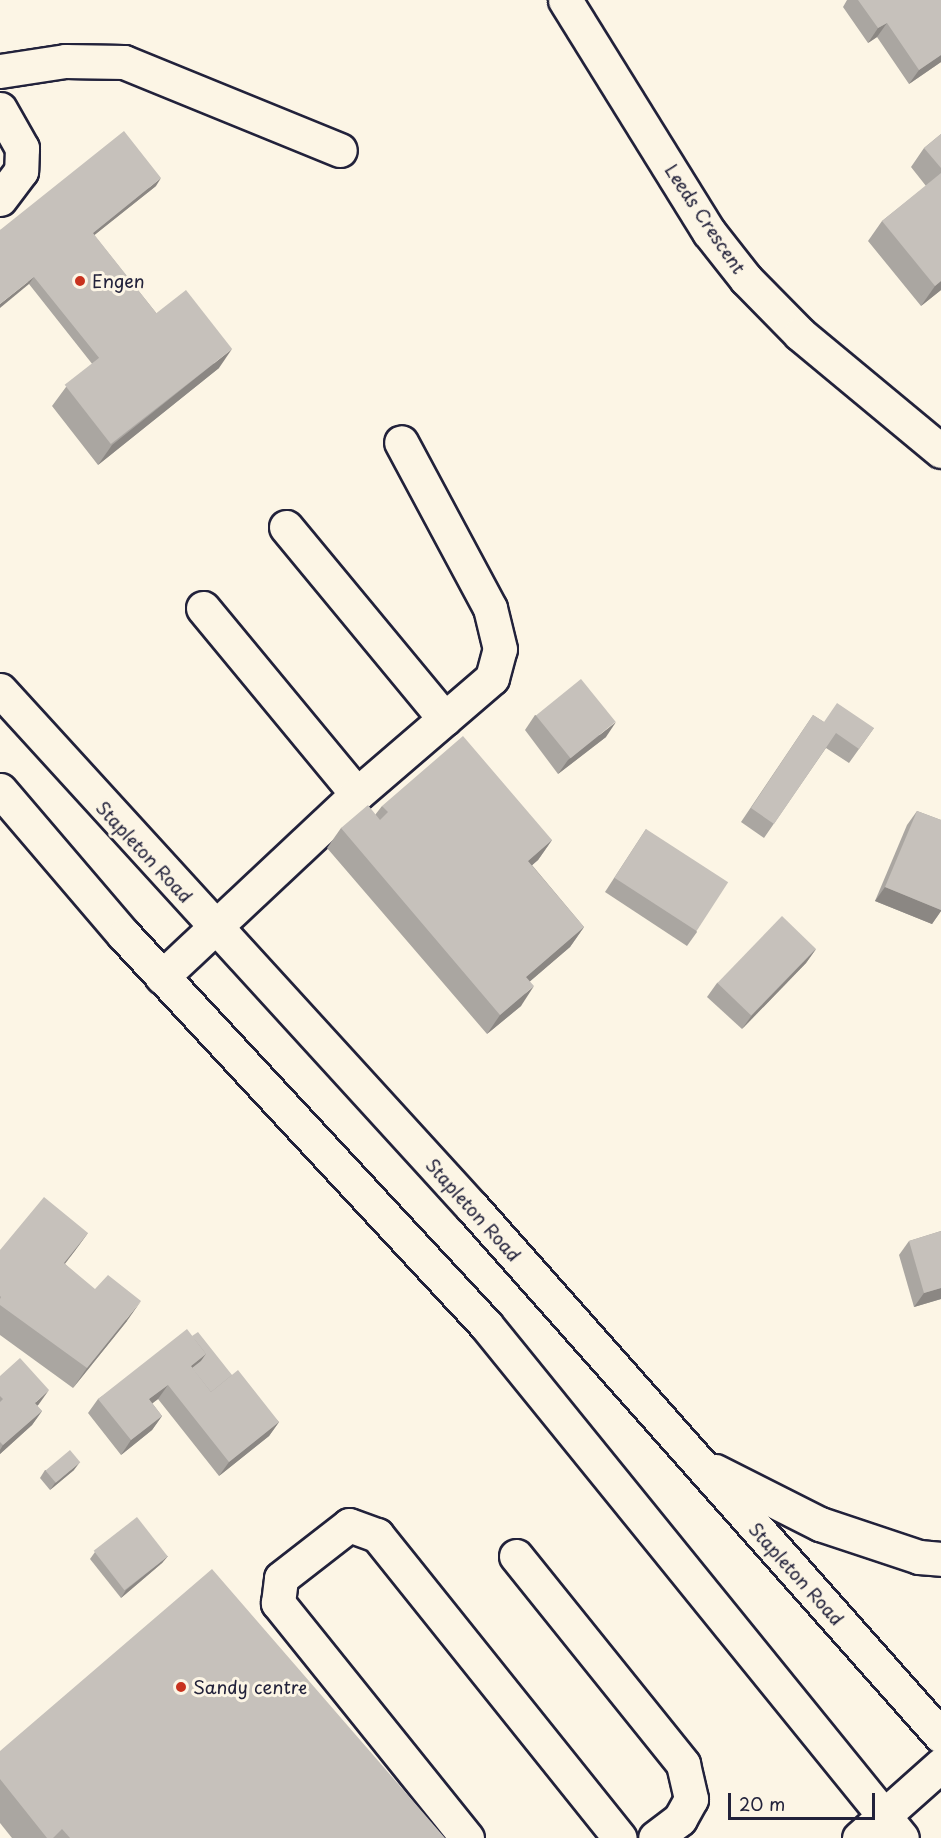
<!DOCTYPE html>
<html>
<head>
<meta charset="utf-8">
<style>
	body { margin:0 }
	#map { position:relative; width:941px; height:1838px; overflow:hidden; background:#fcf5e5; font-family:"Playpen Sans",sans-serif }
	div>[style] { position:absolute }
	.roads { filter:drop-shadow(2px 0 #22223b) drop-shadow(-2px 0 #22223b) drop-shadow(0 2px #22223b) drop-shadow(0 -2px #22223b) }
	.minor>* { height:33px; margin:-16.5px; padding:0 16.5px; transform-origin:16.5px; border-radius:16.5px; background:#fcf5e5 }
	.major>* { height:33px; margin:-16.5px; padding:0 16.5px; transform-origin:16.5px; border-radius:16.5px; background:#fcf5e5 }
	.wall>* { inset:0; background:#aaa6a1 }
	.shaded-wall>* { inset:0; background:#8b8783 }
	.building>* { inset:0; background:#c6c1bb; transform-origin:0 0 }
	.dots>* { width:16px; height:16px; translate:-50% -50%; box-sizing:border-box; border:3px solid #fcf5e5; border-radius:50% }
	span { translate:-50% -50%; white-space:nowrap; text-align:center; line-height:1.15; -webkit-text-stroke:6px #fcf5e5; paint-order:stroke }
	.street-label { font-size:18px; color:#22223b }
	.poi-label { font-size:18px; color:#22223b }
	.left { translate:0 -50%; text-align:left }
	.scale { position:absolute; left:728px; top:1793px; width:147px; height:27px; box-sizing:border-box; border:3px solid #22223b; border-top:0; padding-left:8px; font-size:18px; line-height:21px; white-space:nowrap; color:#22223b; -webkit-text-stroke:4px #fcf5e5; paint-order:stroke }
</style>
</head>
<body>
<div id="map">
	<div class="roads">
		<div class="minor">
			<div style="left:565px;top:0;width:273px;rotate:58.2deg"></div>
			<div style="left:709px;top:232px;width:60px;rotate:51.8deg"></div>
			<div style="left:746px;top:279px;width:77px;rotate:45.5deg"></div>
			<div style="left:800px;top:334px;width:183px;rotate:39.7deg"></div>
			<div style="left:0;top:71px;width:66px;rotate:-8.7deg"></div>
			<div style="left:65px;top:61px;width:59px;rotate:1deg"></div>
			<div style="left:124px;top:62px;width:233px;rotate:22.2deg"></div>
			<div style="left:0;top:109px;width:45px;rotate:60.6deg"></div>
			<div style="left:22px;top:148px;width:23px;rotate:92deg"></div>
			<div style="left:21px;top:171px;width:35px;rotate:127deg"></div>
			<div style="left:286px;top:527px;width:249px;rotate:50.4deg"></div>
			<div style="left:203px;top:608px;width:241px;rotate:50.4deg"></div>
			<div style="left:162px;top:977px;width:267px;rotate:-43.2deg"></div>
			<div style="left:357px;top:794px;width:178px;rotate:-40.7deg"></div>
			<div style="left:492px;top:678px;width:30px;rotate:-75deg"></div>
			<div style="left:500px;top:649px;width:42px;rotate:-103.7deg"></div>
			<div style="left:490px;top:608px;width:188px;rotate:-118.2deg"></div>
			<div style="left:516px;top:1556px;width:267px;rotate:51.2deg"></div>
			<div style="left:683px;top:1764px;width:36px;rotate:77deg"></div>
			<div style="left:691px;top:1799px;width:23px;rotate:119deg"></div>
			<div style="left:680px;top:1819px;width:31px;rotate:143deg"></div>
			<div style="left:467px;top:1838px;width:302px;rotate:-128.8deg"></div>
			<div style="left:278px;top:1603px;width:25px;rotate:-83deg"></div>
			<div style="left:281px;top:1578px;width:86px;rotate:-37.9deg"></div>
			<div style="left:349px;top:1525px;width:30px;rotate:20deg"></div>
			<div style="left:377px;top:1535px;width:388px;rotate:51.3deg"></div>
		</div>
		<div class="major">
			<div style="left:0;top:690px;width:700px;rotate:47.61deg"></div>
			<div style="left:472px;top:1207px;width:707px;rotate:48.44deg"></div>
			<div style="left:0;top:790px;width:191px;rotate:49.5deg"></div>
			<div style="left:124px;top:935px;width:532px;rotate:47.13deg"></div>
			<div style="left:486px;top:1325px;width:660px;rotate:50.96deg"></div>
			<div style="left:715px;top:1471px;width:118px;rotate:26.8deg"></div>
			<div style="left:820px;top:1524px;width:104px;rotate:18.4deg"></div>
			<div style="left:919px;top:1557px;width:22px;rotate:5deg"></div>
			<div style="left:859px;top:1838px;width:110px;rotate:-41.7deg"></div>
		</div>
	</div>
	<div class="wall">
		<div style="clip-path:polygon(847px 0,941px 0,941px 62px,909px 84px,877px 37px,868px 43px,843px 7px)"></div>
		<div style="clip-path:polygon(941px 134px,941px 290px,921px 306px,868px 241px,882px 221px,926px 186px,911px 167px,924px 148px)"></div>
		<div style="clip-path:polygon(156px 186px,94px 235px,157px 314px,219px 368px,98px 465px,52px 406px,66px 387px,93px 365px,29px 284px,0 230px)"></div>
		<div style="clip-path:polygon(535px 715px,606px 737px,558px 774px,525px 730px)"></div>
		<div style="clip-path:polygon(813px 715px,824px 722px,874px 728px,849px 763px,826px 748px,764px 838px,741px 822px)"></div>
		<div style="clip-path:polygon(382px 806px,552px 840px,538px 860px,532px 865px,584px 927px,570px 947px,530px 981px,521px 1006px,487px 1034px,327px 848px,341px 828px,375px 815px)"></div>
		<div style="clip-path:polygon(917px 811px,941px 820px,941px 911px,932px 924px,875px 901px,907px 825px)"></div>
		<div style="clip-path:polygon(646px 829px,697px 932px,687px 946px,605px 892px)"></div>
		<div style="clip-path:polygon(816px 949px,806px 963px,742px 1029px,707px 997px,717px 983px)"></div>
		<div style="clip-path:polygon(941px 1231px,941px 1299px,914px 1307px,899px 1255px,909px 1241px)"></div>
		<div style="clip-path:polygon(88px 1233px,65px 1264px,127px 1321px,73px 1388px,0 1335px,0 1250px)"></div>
		<div style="clip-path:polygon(192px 1336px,279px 1422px,269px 1436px,219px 1476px,158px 1399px,152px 1403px,162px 1416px,152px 1430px,121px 1455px,88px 1413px,98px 1399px)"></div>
		<div style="clip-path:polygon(0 1376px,39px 1404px,37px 1406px,42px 1411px,32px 1425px,0 1454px)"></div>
		<div style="clip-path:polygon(45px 1470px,74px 1470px,50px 1490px,40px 1478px)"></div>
		<div style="clip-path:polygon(95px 1552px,168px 1556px,162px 1563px,121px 1598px,90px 1559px)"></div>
		<div style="clip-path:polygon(0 1751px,445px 1838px,12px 1838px,0 1823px)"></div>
	</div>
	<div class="shaded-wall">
		<div style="clip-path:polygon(887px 23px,877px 37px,868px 43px,878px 28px)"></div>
		<div style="clip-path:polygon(941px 55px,941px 62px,909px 84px,919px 70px)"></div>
		<div style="clip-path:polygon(161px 178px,156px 186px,87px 241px,93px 233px)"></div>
		<div style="clip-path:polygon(34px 277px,29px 284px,0 308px,0 304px)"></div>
		<div style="clip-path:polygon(941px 281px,941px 290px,921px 306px,935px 286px)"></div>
		<div style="clip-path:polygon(232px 349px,219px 368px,98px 465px,112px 445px)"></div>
		<div style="clip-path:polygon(616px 722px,606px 737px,558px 774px,568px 760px)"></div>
		<div style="clip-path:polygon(552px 840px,538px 860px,514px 881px,528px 861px)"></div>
		<div style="clip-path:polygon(885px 887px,941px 910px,941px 911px,932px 924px,875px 901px)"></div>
		<div style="clip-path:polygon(584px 927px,570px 947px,513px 996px,526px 977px)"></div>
		<div style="clip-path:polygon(816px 949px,806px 963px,742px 1029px,752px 1015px)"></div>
		<div style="clip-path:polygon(534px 986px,521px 1006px,487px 1034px,500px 1015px)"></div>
		<div style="clip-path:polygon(88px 1233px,74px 1252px,50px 1282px,64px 1263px)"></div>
		<div style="clip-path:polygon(941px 1288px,941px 1299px,914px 1307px,924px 1293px)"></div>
		<div style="clip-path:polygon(141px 1301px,127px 1321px,73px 1388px,87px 1368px)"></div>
		<div style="clip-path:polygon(206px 1354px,196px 1368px,186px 1373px,191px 1366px)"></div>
		<div style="clip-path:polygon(168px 1385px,158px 1399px,139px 1414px,149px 1399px)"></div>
		<div style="clip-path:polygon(49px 1390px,39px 1404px,25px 1417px,35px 1403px)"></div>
		<div style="clip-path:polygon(42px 1411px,32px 1425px,0 1454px,0 1450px,3px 1445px)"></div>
		<div style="clip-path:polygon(162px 1416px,152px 1430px,121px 1455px,131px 1440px)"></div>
		<div style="clip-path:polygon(279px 1422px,269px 1436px,219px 1476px,229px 1462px)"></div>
		<div style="clip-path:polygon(80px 1462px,74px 1470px,50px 1490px,55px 1483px)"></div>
		<div style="clip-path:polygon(168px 1556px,162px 1563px,121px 1598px,126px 1590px)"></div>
	</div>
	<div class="building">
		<div style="clip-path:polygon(858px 0,941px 0,941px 55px,919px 70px,887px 23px,878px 28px)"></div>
		<div style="clip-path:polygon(124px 131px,161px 178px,93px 233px,157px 314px,100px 359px,34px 277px,0 304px,0 230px)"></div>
		<div style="clip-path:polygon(941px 134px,941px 168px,924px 148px)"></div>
		<div style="clip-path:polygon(941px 173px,941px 281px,935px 286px,882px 221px)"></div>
		<div style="left:186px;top:290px;width:75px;height:154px;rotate:52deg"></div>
		<div style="left:581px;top:679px;width:55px;height:58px;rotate:51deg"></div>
		<div style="clip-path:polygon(837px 703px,874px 728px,859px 749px,836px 733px,774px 824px,751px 808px,813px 715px,824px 722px)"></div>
		<div style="clip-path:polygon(463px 736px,552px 840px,528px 861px,584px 927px,526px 977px,534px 986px,500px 1015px,341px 828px,368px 805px,380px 820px,388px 812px,382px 806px)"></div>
		<div style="clip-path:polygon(917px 811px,941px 820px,941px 910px,885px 887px)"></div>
		<div style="left:646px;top:829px;width:98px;height:58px;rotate:33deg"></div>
		<div style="left:782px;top:916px;width:47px;height:93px;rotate:44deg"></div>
		<div style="clip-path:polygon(44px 1197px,88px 1233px,64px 1263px,95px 1289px,108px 1275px,141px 1301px,87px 1368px,0 1305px,0 1299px,1px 1297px,0 1296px,0 1250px)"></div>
		<div style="clip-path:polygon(941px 1231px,941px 1288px,924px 1293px,909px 1241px)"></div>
		<div style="clip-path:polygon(187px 1329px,206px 1354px,191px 1366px,211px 1392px,238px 1370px,279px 1422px,229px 1462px,168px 1385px,149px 1399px,162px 1416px,131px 1440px,98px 1399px)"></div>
		<div style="clip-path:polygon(198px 1332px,232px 1375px,211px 1392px,192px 1368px,201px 1361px,206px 1354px,192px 1336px)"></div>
		<div style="clip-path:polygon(20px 1358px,49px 1390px,35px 1403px,42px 1411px,3px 1445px,0 1442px,0 1402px,3px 1399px,0 1396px,0 1376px)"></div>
		<div style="left:70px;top:1450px;width:16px;height:32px;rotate:50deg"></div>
		<div style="left:137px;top:1517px;width:50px;height:55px;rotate:52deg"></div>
		<div style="clip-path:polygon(212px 1569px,445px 1838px,70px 1838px,62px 1829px,53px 1838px,47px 1838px,0 1779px,0 1751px)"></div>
	</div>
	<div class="dots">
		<div style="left:80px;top:281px;background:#c8321e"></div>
		<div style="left:181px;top:1687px;background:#c8321e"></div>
	</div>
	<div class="street-label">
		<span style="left:705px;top:219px;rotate:56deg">Leeds Crescent</span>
		<span style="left:144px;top:852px;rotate:47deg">Stapleton Road</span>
		<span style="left:473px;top:1210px;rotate:48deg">Stapleton Road</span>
		<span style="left:796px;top:1574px;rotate:48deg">Stapleton Road</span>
	</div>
	<div class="poi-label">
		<span class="left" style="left:92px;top:281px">Engen</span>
		<span class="left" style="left:193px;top:1687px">Sandy centre</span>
	</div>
	<div class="scale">20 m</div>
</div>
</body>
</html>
